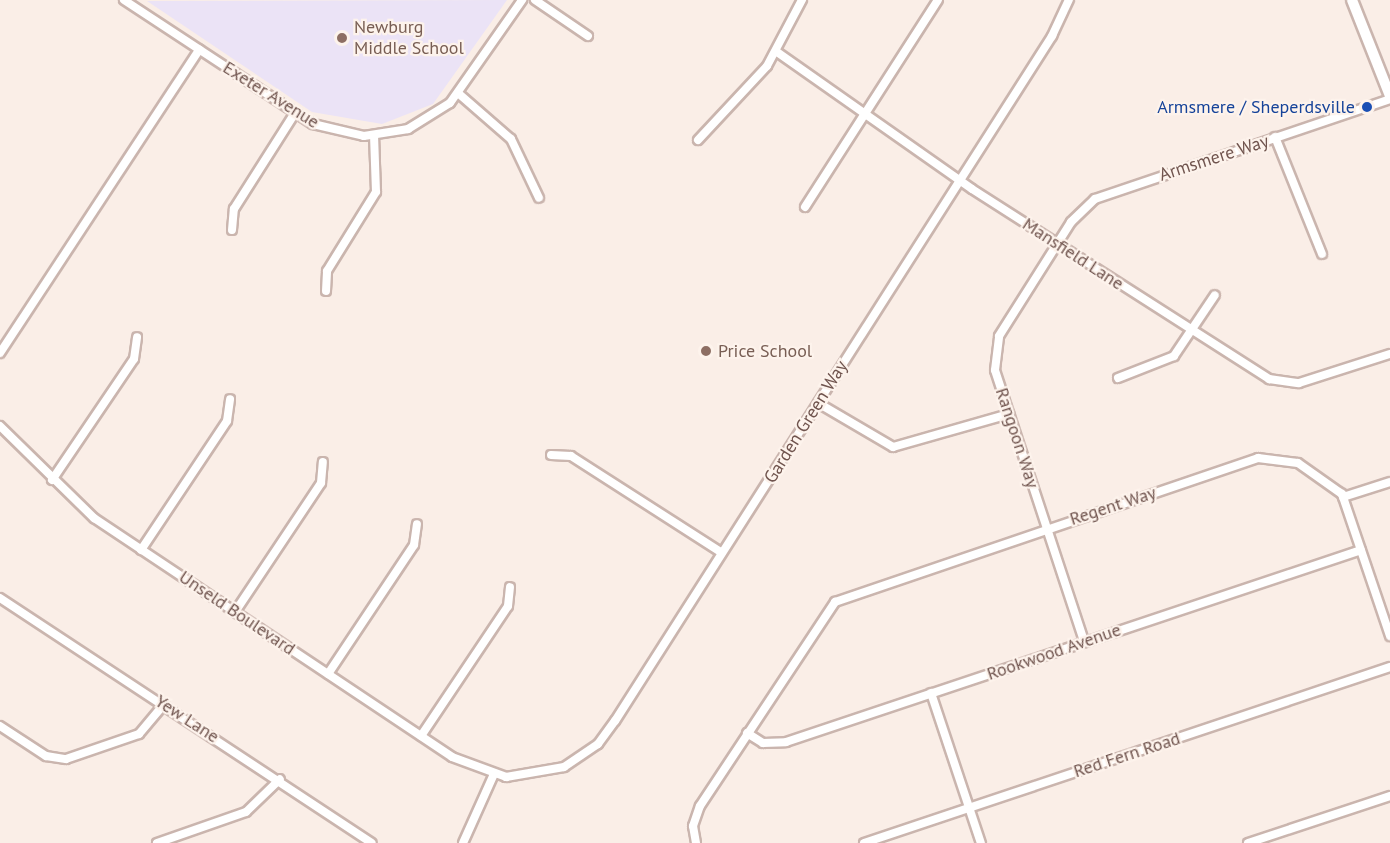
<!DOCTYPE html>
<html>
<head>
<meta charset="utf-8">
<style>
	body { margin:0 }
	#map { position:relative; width:1390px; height:843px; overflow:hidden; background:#faeee7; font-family:"PT Sans",sans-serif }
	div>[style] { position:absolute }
	.education>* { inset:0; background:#ebe3f6 }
	.roads { filter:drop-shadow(2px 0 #cab5ae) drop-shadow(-2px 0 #cab5ae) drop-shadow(0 2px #cab5ae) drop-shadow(0 -2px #cab5ae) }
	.minor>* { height:8px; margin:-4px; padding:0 4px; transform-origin:4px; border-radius:4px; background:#fff }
	.secondary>* { height:10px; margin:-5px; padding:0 5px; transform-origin:5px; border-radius:5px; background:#fff }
	.dots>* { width:16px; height:16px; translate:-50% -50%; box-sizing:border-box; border:3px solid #fdf3ec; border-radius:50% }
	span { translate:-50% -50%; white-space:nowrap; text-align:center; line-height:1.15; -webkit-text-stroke:4.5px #fdf3ec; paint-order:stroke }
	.education-label { font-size:18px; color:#785e54 }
	.left { translate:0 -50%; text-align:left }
	.street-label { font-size:18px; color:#70544e }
	.transit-label { font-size:18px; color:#164399 }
	.right { translate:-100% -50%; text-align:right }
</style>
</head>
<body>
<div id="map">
	<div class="education">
		<div style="clip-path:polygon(507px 0,433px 104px,382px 124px,312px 112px,147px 1px)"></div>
	</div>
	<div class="roads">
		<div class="minor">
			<div style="left:124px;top:0;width:226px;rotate:33.3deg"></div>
			<div style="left:313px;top:124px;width:52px;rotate:13.2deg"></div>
			<div style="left:364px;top:136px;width:45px;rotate:-9deg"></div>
			<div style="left:408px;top:129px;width:49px;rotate:-31.8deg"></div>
			<div style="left:450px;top:103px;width:126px;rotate:-55deg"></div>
			<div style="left:535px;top:0;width:64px;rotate:34.2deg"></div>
			<div style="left:777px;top:52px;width:238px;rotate:35.1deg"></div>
			<div style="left:972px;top:189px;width:353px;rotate:32.6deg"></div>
			<div style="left:1269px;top:379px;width:30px;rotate:8deg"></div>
			<div style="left:1299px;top:383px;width:96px;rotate:-17.7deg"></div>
			<div style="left:458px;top:93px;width:70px;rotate:41deg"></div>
			<div style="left:511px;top:139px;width:65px;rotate:64.6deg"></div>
			<div style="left:1275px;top:137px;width:126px;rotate:68.1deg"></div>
			<div style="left:698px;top:140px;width:101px;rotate:-47deg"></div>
			<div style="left:767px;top:66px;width:75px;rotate:-62.1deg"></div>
			<div style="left:805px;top:207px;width:246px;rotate:-57.3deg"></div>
			<div style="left:232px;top:230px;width:21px;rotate:-85deg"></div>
			<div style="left:234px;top:209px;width:114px;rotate:-57.6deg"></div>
			<div style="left:326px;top:291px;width:20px;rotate:-87deg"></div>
			<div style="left:327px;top:271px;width:93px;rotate:-58.2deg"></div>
			<div style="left:376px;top:192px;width:57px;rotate:-92deg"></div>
			<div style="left:0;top:353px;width:363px;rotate:-56.7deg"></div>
			<div style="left:1118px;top:378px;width:60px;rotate:-21.4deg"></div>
			<div style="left:1174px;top:356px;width:73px;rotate:-56.1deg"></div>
			<div style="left:818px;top:403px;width:87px;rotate:30.4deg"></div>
			<div style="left:893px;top:447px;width:121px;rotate:-15.9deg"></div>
			<div style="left:0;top:426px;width:132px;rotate:44.4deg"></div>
			<div style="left:94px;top:518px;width:430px;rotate:33.7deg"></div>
			<div style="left:452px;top:757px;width:58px;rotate:20.3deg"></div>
			<div style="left:506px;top:777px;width:59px;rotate:-9.8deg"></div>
			<div style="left:564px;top:767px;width:41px;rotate:-34.1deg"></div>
			<div style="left:598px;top:744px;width:29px;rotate:-54deg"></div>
			<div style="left:615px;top:721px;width:813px;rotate:-57.46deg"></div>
			<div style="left:1052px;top:36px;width:40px;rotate:-65deg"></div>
			<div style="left:551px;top:455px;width:20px;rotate:3deg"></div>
			<div style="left:571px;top:456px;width:179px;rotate:32.7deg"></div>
			<div style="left:52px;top:480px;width:146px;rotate:-55.9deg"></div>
			<div style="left:134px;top:359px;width:22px;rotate:-82deg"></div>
			<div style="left:1343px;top:497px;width:49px;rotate:-17.7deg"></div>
			<div style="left:141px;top:550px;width:155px;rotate:-56.3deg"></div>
			<div style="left:227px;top:421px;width:22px;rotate:-82deg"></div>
			<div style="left:0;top:598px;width:445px;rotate:33.4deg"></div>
			<div style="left:235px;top:612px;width:155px;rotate:-56.3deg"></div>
			<div style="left:321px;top:483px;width:21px;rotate:-85deg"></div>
			<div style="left:1084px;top:641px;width:285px;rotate:-108.2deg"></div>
			<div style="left:995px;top:370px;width:34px;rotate:-83deg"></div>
			<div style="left:999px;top:336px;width:135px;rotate:-57.7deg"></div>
			<div style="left:1071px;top:222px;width:33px;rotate:-44deg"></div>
			<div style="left:1095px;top:199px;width:311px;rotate:-18.7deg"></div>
			<div style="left:328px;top:674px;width:155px;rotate:-56.3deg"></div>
			<div style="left:414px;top:545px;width:21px;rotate:-82deg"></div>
			<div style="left:931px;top:693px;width:158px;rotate:71.6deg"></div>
			<div style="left:0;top:726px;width:55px;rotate:33.1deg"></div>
			<div style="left:46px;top:756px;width:20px;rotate:9deg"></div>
			<div style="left:66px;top:759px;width:77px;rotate:-18.9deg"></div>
			<div style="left:139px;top:734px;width:39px;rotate:-50deg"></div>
			<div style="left:747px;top:733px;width:19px;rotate:32deg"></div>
			<div style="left:763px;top:743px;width:23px;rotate:-2deg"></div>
			<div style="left:786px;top:742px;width:606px;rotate:-18.46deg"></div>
			<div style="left:421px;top:736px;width:156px;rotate:-56.2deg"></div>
			<div style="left:508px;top:606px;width:19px;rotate:-84deg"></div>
			<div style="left:157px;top:843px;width:94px;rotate:-19.2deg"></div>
			<div style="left:246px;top:812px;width:47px;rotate:-44.1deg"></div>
			<div style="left:463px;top:843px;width:76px;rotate:-65.8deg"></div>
			<div style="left:696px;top:843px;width:17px;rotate:-100deg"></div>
			<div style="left:693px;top:826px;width:21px;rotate:-71deg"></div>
			<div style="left:700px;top:806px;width:245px;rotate:-56.5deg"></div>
			<div style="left:835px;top:602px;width:447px;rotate:-18.8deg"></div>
			<div style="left:1258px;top:458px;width:40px;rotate:7.1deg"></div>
			<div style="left:1298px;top:463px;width:54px;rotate:35.2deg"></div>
			<div style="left:1342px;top:494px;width:150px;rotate:71.3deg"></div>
			<div style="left:864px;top:843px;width:555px;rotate:-18.5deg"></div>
			<div style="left:1248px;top:843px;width:150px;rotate:-18.3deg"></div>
		</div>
		<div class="secondary">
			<div style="left:1352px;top:0;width:103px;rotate:68.4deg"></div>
		</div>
	</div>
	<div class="dots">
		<div style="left:342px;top:38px;background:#8d6e63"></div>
		<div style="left:1367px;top:107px;background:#1a4fb4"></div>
		<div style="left:706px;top:351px;background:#8d6e63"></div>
	</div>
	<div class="education-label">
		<span class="left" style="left:354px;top:38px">Newburg<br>Middle School</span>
		<span class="left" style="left:718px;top:351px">Price School</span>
	</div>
	<div class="street-label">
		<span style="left:271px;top:95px;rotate:32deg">Exeter Avenue</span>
		<span style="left:1214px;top:158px;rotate:-18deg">Armsmere Way</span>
		<span style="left:1073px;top:254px;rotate:33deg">Mansfield Lane</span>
		<span style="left:806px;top:422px;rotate:-58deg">Garden Green Way</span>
		<span style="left:1017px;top:438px;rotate:72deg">Rangoon Way</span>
		<span style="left:1113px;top:506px;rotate:-18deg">Regent Way</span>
		<span style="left:237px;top:613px;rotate:34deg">Unseld Boulevard</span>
		<span style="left:1054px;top:652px;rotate:-19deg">Rookwood Avenue</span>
		<span style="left:187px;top:719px;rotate:33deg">Yew Lane</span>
		<span style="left:1127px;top:755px;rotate:-18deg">Red Fern Road</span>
	</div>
	<div class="transit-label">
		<span class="right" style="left:1355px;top:107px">Armsmere / Sheperdsville</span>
	</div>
</div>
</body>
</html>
